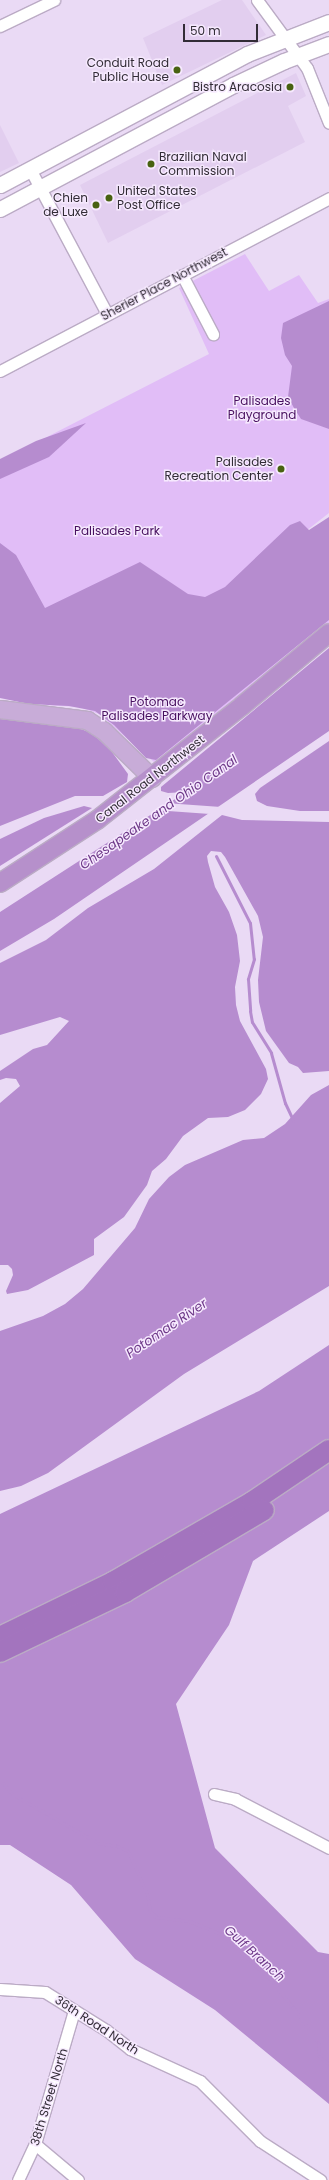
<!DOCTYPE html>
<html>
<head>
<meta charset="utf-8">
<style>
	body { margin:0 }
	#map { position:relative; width:329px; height:2180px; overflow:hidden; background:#eadaf5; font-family:Poppins,sans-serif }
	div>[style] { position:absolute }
	.built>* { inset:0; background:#e2ceef }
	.green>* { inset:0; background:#e1bdf7 }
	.forest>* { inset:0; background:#b68ccf }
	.pier>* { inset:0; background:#eadaf5 }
	.stream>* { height:3px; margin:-1.5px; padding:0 1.5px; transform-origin:1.5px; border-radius:1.5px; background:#b68ccf }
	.roads { filter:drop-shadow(1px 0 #bbabc5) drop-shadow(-1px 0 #bbabc5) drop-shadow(0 1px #bbabc5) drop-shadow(0 -1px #bbabc5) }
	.minor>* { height:11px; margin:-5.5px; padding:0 5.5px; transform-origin:5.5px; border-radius:5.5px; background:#fff }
	.secondary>* { height:15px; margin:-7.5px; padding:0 7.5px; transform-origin:7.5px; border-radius:7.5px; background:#fff }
	.primary>* { height:17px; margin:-8.5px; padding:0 8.5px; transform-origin:8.5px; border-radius:8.5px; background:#c8acd8 }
	.trunk>* { height:18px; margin:-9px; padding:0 9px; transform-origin:9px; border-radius:9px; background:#b690cb }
	.motorway>* { height:20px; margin:-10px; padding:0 10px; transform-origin:10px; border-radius:10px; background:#a374be }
	.dots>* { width:11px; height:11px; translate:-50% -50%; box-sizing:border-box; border:2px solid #f6e9fe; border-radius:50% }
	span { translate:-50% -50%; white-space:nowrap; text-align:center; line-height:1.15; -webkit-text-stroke:3px #f6e9fe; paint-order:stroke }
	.poi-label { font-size:12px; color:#322c36 }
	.right { translate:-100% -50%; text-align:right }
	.left { translate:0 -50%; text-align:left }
	.street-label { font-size:12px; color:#322c36 }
	.park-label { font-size:12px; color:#470f5f }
	.water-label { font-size:13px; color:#6e3989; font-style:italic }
	.scale { position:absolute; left:183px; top:24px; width:75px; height:18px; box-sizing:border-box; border:2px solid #322c36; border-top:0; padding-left:5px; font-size:12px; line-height:14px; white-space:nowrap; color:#322c36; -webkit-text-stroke:3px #f6e9fe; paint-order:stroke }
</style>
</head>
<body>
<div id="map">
	<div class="built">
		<div style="clip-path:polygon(222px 0,242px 0,266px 35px,162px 85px,143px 38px)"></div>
		<div style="clip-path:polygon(296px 73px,306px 96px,288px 106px,305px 142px,108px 243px,80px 185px)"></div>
		<div style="clip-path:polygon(0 125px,19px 163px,0 172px)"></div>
	</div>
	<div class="green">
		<div style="clip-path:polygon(245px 254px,269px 291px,299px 275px,318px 303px,329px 299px,329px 513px,174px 634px,329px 537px,329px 626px,209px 719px,184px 743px,154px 762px,99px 714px,80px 707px,47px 705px,0 667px,0 461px,209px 354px,179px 288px)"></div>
	</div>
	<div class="forest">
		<div style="clip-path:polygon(329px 301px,329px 429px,301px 419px,294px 408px,288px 397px,292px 366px,285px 355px,281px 338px,283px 323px)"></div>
		<div style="clip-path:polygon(86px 423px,49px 457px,0 479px,0 459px,36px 441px)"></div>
		<div style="clip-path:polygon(329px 517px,329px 620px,156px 760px,146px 758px,114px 725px,95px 711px,69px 706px,29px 704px,0 698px,0 543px,16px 555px,45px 608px,140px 562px,188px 594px,205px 597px,225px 587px,290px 525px,300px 521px,309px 530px)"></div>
		<div style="clip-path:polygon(329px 648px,329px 731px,54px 919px,0 951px,0 912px,186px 792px,168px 793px,161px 791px,161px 787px)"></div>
		<div style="clip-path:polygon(0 718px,75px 727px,92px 733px,112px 752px,128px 774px,127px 782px,103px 796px,75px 796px,0 826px)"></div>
		<div style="clip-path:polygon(329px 741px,329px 811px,300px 811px,267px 806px,257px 801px,255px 794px,260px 788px)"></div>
		<div style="clip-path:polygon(84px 806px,92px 808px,0 866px,0 839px,44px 818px)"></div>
		<div style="clip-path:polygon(222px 815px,242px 820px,329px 822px,329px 1071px,303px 1073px,298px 1067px,289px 1063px,266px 1031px,259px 1002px,258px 980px,263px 937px,258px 916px,225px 857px,221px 852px,211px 851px,207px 856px,208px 862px,215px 887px,229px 912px,237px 935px,240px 961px,235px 987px,236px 1005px,240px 1021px,266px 1069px,268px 1079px,261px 1094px,245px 1110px,228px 1117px,208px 1118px,183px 1136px,166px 1159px,152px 1171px,147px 1185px,124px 1217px,94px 1239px,94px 1255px,28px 1290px,7px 1294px,6px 1291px,13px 1275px,12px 1269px,8px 1265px,0 1265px,0 1103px,20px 1086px,16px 1079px,6px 1078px,0 1080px,0 1071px,33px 1049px,47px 1045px,69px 1021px,60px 1017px,0 1035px,0 963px,46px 940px,88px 908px,154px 869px)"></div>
		<div style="clip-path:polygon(329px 1085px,329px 1286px,184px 1374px,48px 1473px,21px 1486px,0 1491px,0 1331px,43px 1316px,65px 1304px,83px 1289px,135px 1228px,149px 1199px,169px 1177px,185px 1165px,243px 1140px,264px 1138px,285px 1124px,311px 1095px)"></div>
		<div style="clip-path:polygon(329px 1345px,329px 1511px,253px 1561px,229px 1625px,176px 1704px,215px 1848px,318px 1952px,329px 1954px,329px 2104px,215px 2010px,135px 1959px,71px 1885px,10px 1845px,0 1845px,0 1514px,259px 1391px)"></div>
	</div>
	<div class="pier">
		<div style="clip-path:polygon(165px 803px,221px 807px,210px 814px,154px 810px)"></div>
	</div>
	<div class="stream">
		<div style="left:216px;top:856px;width:75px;rotate:63.1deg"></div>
		<div style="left:250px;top:923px;width:36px;rotate:84deg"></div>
		<div style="left:254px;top:959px;width:21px;rotate:107deg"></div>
		<div style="left:248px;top:979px;width:32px;rotate:86deg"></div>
		<div style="left:250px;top:1011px;width:11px;rotate:80deg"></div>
		<div style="left:252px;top:1022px;width:36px;rotate:58deg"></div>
		<div style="left:271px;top:1053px;width:52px;rotate:74.4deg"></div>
		<div style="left:285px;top:1103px;width:19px;rotate:65deg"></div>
		<div style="left:0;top:1780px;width:18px;rotate:49deg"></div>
		<div style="left:12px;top:1794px;width:99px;rotate:29.7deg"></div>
		<div style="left:98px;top:1843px;width:19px;rotate:9deg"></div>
		<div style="left:117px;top:1846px;width:12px;rotate:24deg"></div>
		<div style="left:128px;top:1851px;width:47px;rotate:66.2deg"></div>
		<div style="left:147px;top:1894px;width:17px;rotate:80deg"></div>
		<div style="left:150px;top:1911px;width:8px;rotate:45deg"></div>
		<div style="left:156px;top:1917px;width:33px;rotate:7deg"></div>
		<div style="left:189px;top:1921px;width:35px;rotate:22deg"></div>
		<div style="left:221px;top:1934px;width:67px;rotate:42.6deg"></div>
		<div style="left:270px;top:1979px;width:36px;rotate:51deg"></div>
		<div style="left:293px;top:2007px;width:43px;rotate:54.5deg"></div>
		<div style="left:318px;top:2042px;width:14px;rotate:86deg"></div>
		<div style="left:319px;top:2056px;width:13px;rotate:39deg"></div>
	</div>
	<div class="roads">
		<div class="minor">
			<div style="left:257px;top:0;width:84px;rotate:53.7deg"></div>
			<div style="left:307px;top:68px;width:59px;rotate:68.2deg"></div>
			<div style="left:0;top:26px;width:60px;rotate:-25.7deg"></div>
			<div style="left:30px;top:169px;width:164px;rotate:62deg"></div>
			<div style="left:182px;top:275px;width:67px;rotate:62.3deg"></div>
			<div style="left:0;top:371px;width:372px;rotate:-27.7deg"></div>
			<div style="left:214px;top:1794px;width:22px;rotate:13deg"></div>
			<div style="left:235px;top:1799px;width:106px;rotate:27.5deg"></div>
			<div style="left:0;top:1989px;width:45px;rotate:3.8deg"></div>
			<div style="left:45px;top:1992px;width:72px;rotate:31.9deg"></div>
			<div style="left:106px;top:2030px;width:31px;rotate:38deg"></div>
			<div style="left:130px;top:2049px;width:77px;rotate:24.6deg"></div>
			<div style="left:200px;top:2081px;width:85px;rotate:45deg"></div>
			<div style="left:260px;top:2141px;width:72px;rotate:33deg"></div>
			<div style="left:35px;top:2144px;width:56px;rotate:39.9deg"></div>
			<div style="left:18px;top:2180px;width:40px;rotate:-65deg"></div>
			<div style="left:35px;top:2144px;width:139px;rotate:-73.7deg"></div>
		</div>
		<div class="secondary">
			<div style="left:0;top:185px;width:280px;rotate:-27.9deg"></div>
			<div style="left:247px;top:54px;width:88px;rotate:-21.3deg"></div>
			<div style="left:0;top:209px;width:264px;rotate:-28deg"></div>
			<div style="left:233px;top:85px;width:56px;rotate:-25.2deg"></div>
			<div style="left:284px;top:61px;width:48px;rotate:-20.7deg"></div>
		</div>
		<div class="primary">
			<div style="left:0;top:709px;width:88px;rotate:7.2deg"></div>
			<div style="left:87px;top:720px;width:20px;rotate:33deg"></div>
			<div style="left:104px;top:731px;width:67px;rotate:44.4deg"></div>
		</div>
		<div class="trunk">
			<div style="left:0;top:883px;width:116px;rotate:-33deg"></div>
			<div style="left:97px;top:820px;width:186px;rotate:-38.2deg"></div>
			<div style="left:243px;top:705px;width:112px;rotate:-39.9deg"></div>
		</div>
		<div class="motorway">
			<div style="left:0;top:1637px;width:126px;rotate:-26deg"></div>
			<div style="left:113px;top:1582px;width:160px;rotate:-29.9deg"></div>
			<div style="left:252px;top:1502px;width:93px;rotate:-34deg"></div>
			<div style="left:0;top:1652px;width:139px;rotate:-25.6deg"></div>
			<div style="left:125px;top:1592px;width:161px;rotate:-30.5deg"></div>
		</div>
	</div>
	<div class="dots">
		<div style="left:177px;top:70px;background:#486211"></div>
		<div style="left:290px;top:87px;background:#486211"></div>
		<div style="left:151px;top:164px;background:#486211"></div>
		<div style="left:109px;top:198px;background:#486211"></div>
		<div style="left:96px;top:205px;background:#486211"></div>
		<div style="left:281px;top:469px;background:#486211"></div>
	</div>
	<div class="poi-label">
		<span class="right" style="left:169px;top:70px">Conduit Road<br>Public House</span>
		<span class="right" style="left:282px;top:87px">Bistro Aracosia</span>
		<span class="left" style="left:159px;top:164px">Brazilian Naval<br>Commission</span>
		<span class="left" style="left:117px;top:198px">United States<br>Post Office</span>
		<span class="right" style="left:88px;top:205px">Chien<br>de Luxe</span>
		<span class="right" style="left:273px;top:469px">Palisades<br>Recreation Center</span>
	</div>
	<div class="street-label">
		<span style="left:164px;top:284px;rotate:-28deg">Sherier Place Northwest</span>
		<span style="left:150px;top:779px;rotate:-38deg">Canal Road Northwest</span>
		<span style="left:97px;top:2025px;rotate:33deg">36th Road North</span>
		<span style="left:49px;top:2097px;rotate:-73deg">38th Street North</span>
	</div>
	<div class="park-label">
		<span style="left:262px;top:408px">Palisades<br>Playground</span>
		<span style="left:117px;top:531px">Palisades Park</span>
		<span style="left:157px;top:709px">Potomac<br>Palisades Parkway</span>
	</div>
	<div class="water-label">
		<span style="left:159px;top:813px;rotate:-35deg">Chesapeake and Ohio Canal</span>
		<span style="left:167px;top:1329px;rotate:-34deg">Potomac River</span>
		<span style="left:254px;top:1954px;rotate:42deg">Gulf Branch</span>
	</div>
	<div class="scale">50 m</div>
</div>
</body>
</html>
